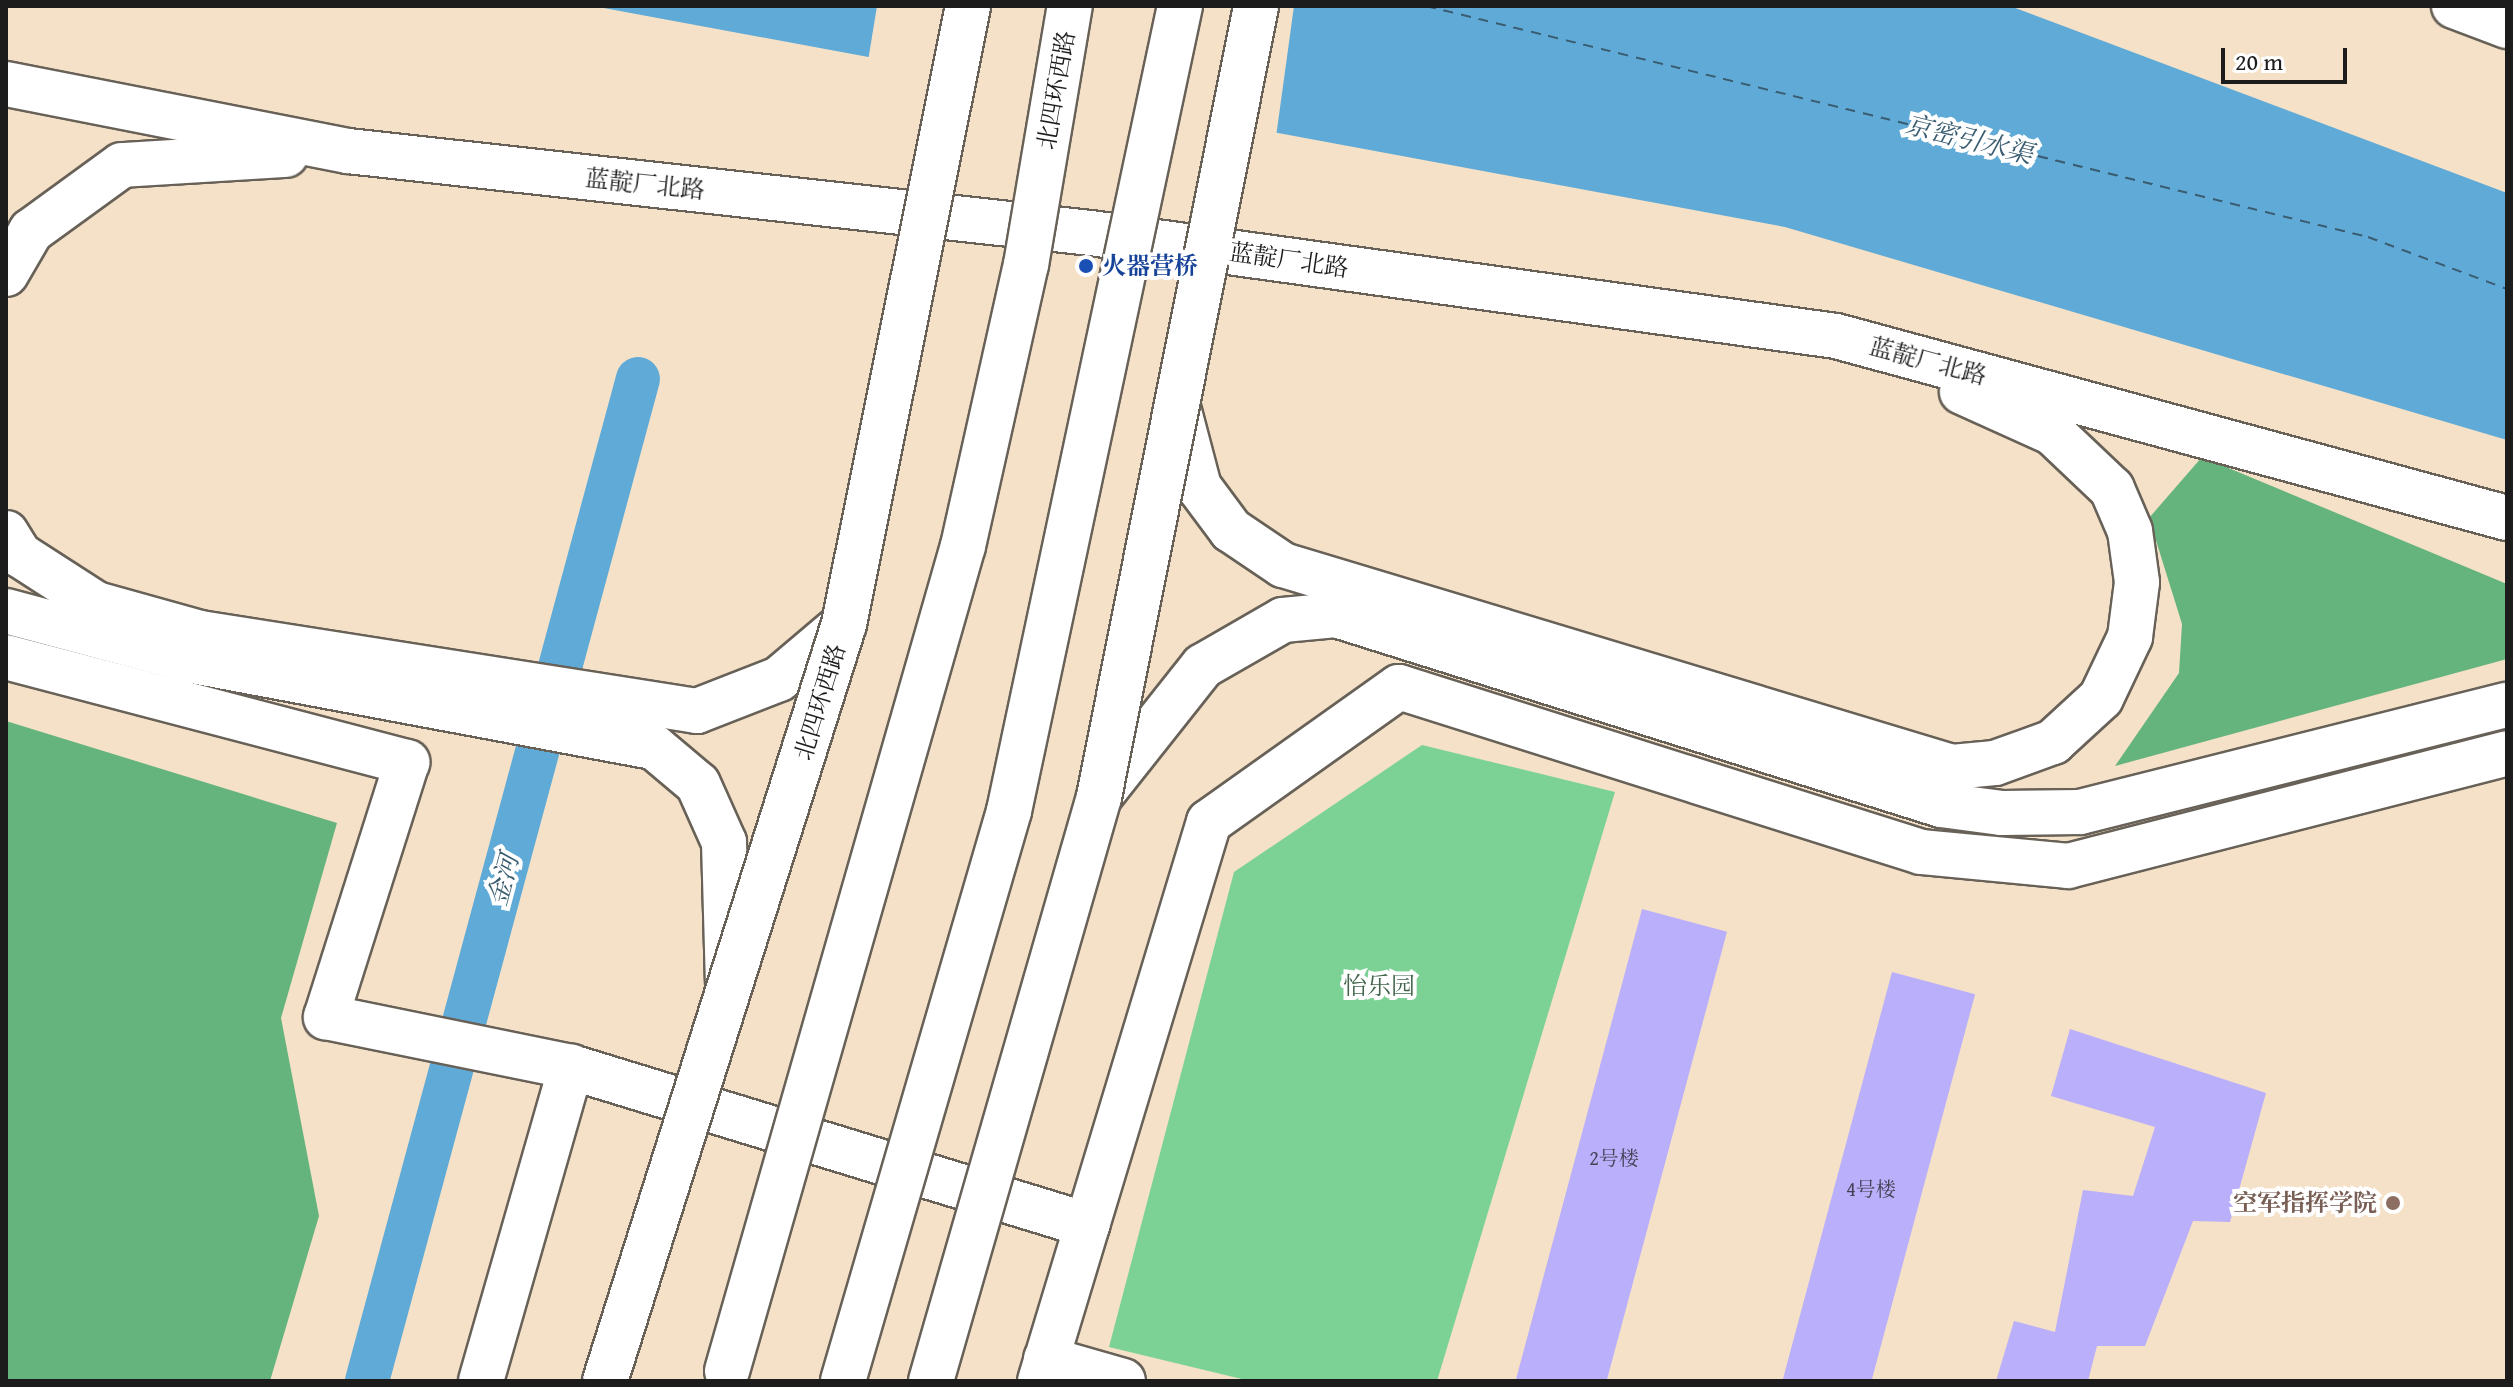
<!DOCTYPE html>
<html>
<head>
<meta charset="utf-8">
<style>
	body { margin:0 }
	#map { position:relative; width:2513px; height:1387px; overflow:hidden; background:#f4e1c7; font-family:"Gentium Book Plus","Noto Serif SC",serif }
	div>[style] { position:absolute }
	.green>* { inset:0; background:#7cd295 }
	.forest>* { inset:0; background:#65b47e }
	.water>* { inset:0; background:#5faad7 }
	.pier>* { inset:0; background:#f4e1c7 }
	.canal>* { height:44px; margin:-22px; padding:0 22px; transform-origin:22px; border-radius:22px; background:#5faad7 }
	.ferry>* { height:2px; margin-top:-1px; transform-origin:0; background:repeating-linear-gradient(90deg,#3a5c70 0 10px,transparent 0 18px) }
	.building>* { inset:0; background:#baaffa; transform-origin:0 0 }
	.roads { filter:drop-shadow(2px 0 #686158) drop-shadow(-2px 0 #686158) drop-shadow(0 2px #686158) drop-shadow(0 -2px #686158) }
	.minor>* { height:44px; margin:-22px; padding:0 22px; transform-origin:22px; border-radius:22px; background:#fff }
	.highway>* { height:44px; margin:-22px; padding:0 22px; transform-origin:22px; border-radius:22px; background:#fff }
	.bridges { filter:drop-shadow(2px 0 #686158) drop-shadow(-2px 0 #686158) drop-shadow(0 2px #686158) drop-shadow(0 -2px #686158) }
	.minor-bridge>* { height:44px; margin:-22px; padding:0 22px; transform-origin:22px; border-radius:22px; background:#fff }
	.highway-bridge>* { height:44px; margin:-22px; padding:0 22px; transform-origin:22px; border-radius:22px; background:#fff }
	.dots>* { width:22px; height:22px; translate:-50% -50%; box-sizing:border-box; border:4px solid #fff; border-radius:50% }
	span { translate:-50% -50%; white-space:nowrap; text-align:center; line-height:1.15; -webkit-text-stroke:8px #fff; paint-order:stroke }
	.number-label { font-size:20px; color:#444154 }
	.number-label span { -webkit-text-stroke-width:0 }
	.street-label { font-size:24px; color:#1c1c1c }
	.transit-label { font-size:24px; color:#164399; font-weight:700 }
	.left { translate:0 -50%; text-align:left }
	.park-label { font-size:24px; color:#42654c }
	.education-label { font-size:24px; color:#785e54; font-weight:700 }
	.right { translate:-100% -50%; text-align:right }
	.water-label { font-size:26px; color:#3a5c70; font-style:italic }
	.frame { position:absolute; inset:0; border:8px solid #1c1c1c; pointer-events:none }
	.scale { position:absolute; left:2221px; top:48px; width:126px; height:36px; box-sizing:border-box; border:4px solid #1c1c1c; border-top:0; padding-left:10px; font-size:24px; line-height:28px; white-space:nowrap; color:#1c1c1c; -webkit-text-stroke:6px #fff; paint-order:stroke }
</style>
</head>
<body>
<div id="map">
	<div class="green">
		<div style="clip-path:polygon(1422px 745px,1615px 792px,1437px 1381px,1250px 1381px,1109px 1347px,1234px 872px)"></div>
	</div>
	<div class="forest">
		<div style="clip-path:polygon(2202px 457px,2507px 584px,2507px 659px,2115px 766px,2179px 673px,2182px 624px,2149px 518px)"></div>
		<div style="clip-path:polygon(6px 721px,337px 823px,281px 1018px,319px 1216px,270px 1381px,6px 1381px)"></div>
	</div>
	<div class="water">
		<div style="clip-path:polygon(593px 6px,2010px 6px,2507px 193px,2507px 440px,1785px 227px)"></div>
	</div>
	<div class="pier">
		<div style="clip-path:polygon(877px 6px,1294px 6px,1276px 137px,868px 61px)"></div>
	</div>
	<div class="canal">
		<div style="left:367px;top:1381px;width:1038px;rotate:-74.87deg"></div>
	</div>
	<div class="ferry">
		<div style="left:1426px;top:6px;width:970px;rotate:13.78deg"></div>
		<div style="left:2368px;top:237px;width:148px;rotate:20.5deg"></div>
	</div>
	<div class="building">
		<div style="left:1642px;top:909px;width:88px;height:491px;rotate:15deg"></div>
		<div style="left:1892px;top:972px;width:86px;height:428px;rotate:15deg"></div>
		<div style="clip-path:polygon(2070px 1029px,2266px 1093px,2230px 1222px,2193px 1221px,2145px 1346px,2097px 1346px,2088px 1381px,1996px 1381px,2014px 1321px,2055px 1332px,2083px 1190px,2133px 1196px,2155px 1127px,2051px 1096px)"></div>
	</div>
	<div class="roads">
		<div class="minor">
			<div style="left:6px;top:657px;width:415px;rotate:14.7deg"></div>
			<div style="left:407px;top:762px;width:268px;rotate:107.6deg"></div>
			<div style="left:326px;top:1017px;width:250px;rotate:11.5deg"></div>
			<div style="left:571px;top:1067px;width:540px;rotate:17.02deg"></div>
			<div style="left:1046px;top:1359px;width:80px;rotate:15.9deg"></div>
			<div style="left:481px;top:1381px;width:327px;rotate:-74deg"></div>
			<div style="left:1040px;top:1381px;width:584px;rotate:-73.18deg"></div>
			<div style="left:1209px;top:822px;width:233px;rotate:-35.4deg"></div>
			<div style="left:1399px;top:687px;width:547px;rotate:17.54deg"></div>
			<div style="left:1921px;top:852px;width:148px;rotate:5.4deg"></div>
			<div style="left:2068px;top:866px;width:453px;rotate:-14.4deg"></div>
		</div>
		<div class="highway">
			<div style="left:2454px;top:6px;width:57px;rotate:20.7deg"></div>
			<div style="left:6px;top:84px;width:349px;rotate:11.1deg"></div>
			<div style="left:348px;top:151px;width:748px;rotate:6.3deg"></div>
			<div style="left:1091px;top:233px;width:752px;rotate:7.87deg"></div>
			<div style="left:1836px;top:336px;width:695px;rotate:15.18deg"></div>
			<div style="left:6px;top:274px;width:50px;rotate:-59.8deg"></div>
			<div style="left:31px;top:231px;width:112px;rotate:-36deg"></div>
			<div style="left:122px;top:165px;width:164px;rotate:-3.5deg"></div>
			<div style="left:1179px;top:411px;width:79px;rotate:75.3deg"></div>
			<div style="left:1199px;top:487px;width:54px;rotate:53.3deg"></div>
			<div style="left:1231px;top:530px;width:63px;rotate:33.9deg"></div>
			<div style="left:1283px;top:565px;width:699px;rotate:16.8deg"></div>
			<div style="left:1952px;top:767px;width:43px;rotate:-5.3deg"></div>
			<div style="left:1995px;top:763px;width:62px;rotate:-19.9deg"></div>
			<div style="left:2053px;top:742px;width:65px;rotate:-42.5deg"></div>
			<div style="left:2101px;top:698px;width:68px;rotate:-64.6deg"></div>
			<div style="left:2130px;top:637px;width:55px;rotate:-82.7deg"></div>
			<div style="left:2137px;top:582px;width:51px;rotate:-97.8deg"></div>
			<div style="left:2130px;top:531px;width:46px;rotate:-113.2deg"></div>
			<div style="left:2112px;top:489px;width:81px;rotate:-136.5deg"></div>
			<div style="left:2053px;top:433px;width:100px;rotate:-155.7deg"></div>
			<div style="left:6px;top:533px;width:26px;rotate:58deg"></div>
			<div style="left:20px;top:555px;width:90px;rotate:32.8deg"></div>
			<div style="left:96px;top:604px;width:108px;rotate:15.6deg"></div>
			<div style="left:200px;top:633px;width:503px;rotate:8.92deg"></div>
			<div style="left:697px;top:711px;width:88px;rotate:-21.3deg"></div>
			<div style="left:779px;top:679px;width:85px;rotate:-40.2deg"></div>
			<div style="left:6px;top:611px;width:194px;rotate:15deg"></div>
			<div style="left:193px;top:661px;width:469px;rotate:10.6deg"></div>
			<div style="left:654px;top:747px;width:57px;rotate:40.1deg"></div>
			<div style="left:698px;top:784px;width:64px;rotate:65.9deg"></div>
			<div style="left:724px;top:842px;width:142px;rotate:88.4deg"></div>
			<div style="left:1099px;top:797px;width:167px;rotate:-51.6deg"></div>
			<div style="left:1203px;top:666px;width:92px;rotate:-29.9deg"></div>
			<div style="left:1283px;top:620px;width:53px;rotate:-5.4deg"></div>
			<div style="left:1336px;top:615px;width:634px;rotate:17.43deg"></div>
			<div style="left:1941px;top:805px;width:62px;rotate:7.5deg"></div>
			<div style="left:2002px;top:813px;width:78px;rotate:-0.7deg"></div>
			<div style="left:2080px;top:812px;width:440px;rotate:-14.1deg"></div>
		</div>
	</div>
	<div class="bridges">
		<div class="minor-bridge">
			<div style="left:605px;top:1381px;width:794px;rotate:-72.48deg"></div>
			<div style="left:844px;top:624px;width:630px;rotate:-78.65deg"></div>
			<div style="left:931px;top:1381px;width:608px;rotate:-73.95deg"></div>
			<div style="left:1099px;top:797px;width:806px;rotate:-78.77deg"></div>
		</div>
		<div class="highway-bridge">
			<div style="left:727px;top:1371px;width:858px;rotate:-74.04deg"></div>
			<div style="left:963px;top:546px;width:288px;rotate:-77.4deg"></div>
			<div style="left:1026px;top:265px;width:263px;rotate:-80.4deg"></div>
			<div style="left:843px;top:1381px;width:594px;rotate:-73.76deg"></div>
			<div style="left:1009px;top:811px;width:823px;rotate:-78.01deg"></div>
		</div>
	</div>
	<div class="dots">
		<div style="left:1086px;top:266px;background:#1a4fb4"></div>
		<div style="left:2393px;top:1203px;background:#8d6e63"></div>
	</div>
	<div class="number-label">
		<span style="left:1614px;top:1157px">2号楼</span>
		<span style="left:1871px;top:1188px">4号楼</span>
	</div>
	<div class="street-label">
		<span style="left:1056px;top:90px;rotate:-80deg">北四环西路</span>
		<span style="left:645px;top:184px;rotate:6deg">蓝靛厂北路</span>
		<span style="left:1289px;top:260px;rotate:8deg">蓝靛厂北路</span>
		<span style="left:1928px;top:361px;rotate:15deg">蓝靛厂北路</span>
		<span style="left:820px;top:702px;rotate:-73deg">北四环西路</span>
	</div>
	<div class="transit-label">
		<span class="left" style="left:1102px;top:266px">火器营桥</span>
	</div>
	<div class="park-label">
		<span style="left:1379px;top:986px">怡乐园</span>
	</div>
	<div class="education-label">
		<span class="right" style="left:2377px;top:1203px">空军指挥学院</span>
	</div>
	<div class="water-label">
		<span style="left:1969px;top:139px;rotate:14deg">京密引水渠</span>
		<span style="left:503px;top:880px;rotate:-75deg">金河</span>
	</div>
	<div class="frame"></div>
	<div class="scale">20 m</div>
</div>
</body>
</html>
